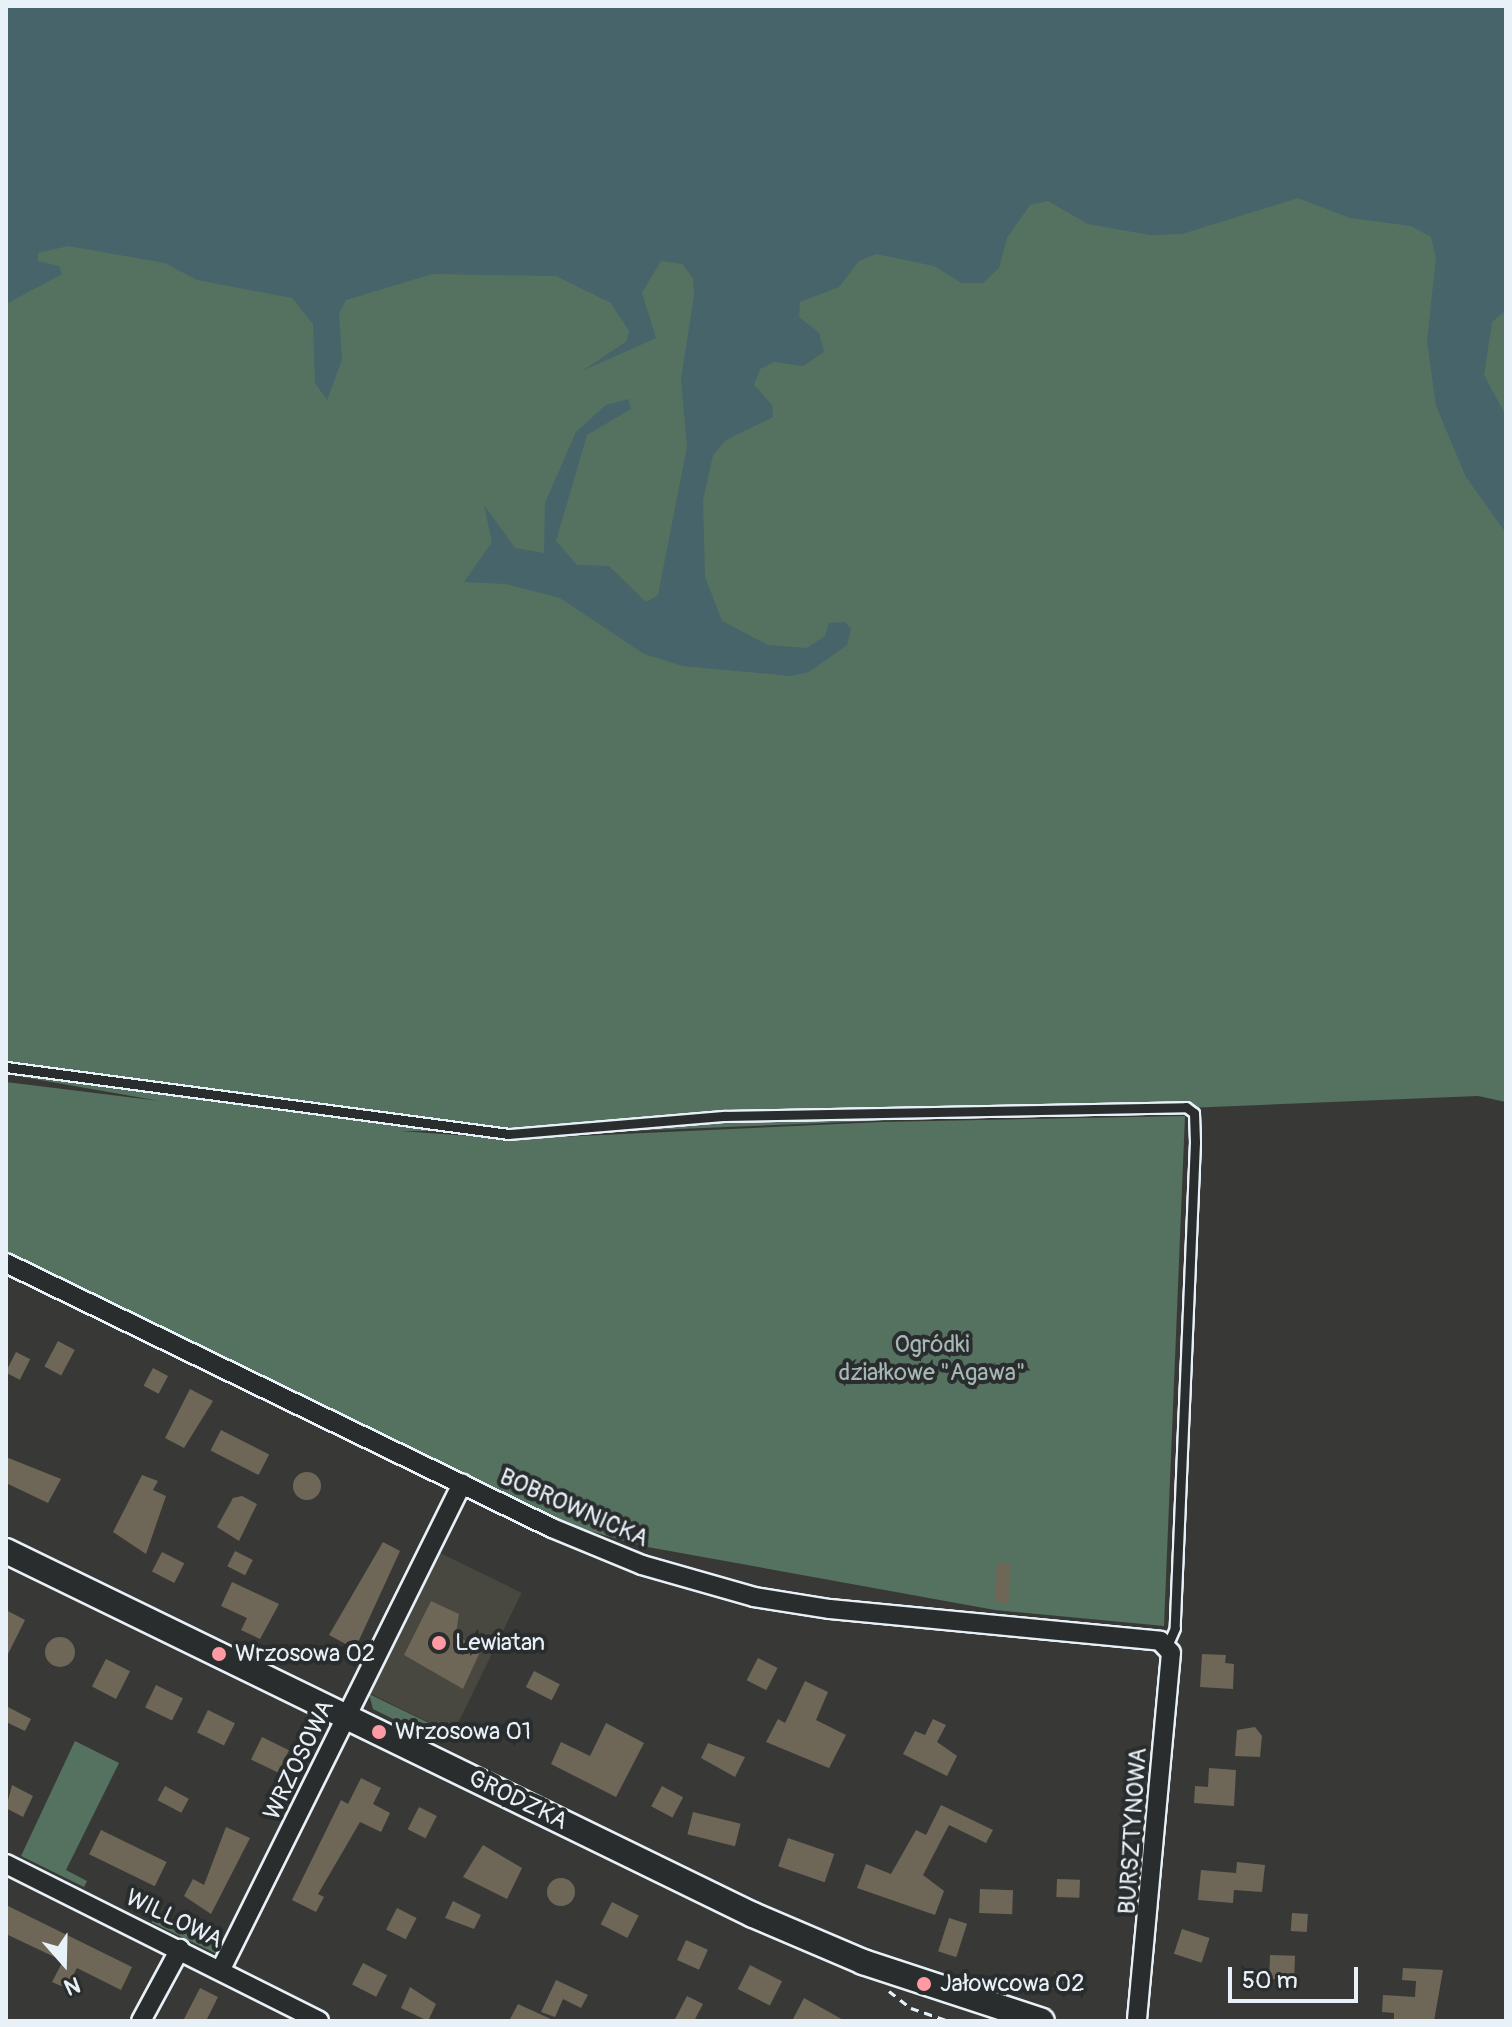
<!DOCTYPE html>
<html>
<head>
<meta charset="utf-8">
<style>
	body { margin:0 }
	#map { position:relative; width:1512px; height:2027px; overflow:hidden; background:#383936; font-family:Pangolin,sans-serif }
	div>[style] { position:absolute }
	.built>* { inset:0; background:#484740; transform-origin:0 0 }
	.green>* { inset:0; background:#557160; transform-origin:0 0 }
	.water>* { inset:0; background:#46646a }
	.building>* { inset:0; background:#6e6757; transform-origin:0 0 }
	.round { border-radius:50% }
	.path>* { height:3px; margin-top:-1.5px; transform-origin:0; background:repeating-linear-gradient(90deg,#e8f1f8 0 8px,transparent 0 14px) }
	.roads { filter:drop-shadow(2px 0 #e8f1f8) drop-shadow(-2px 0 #e8f1f8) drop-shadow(0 2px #e8f1f8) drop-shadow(0 -2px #e8f1f8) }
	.lane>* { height:9px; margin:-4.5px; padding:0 4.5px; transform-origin:4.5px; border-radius:4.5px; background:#2a2d2e }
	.street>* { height:18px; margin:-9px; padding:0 9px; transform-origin:9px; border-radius:9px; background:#2a2d2e }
	.secondary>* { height:24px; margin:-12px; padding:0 12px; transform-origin:12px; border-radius:12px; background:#2a2d2e }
	.dots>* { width:22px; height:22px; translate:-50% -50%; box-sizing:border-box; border:4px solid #2a2d2e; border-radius:50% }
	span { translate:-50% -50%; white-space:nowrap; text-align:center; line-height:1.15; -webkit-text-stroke:8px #2a2d2e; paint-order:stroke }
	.park-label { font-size:24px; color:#a6b7b4 }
	.street-label { font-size:24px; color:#e8f1f8 }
	.poi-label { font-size:24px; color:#e8f1f8 }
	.left { translate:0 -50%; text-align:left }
	.frame { position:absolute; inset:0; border:8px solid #e8f1f8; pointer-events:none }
	.north { position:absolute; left:24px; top:1923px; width:80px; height:80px; -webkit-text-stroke:6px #2a2d2e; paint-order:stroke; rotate:160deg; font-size:22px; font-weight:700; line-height:32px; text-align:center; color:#e8f1f8 }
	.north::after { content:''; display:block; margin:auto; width:28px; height:36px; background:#e8f1f8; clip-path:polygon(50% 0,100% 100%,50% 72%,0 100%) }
	.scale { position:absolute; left:1228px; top:1967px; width:130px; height:36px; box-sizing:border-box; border:4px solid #e8f1f8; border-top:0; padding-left:10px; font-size:24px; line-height:28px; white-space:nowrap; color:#e8f1f8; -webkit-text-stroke:6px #2a2d2e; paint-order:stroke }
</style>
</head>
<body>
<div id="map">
	<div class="built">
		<div style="left:438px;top:1552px;width:93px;height:157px;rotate:26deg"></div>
	</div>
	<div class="green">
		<div style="clip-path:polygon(6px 6px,1506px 6px,1506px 1102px,1478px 1096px,605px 1132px,400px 1131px,515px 1139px,882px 1122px,1185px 1116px,1164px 1626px,995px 1610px,642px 1546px,555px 1521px,6px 1256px,6px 1082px,160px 1101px,6px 1074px)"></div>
		<div style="clip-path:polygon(369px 1694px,433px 1725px,428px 1736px,373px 1709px)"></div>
		<div style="clip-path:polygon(75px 1741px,119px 1763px,66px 1870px,87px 1881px,84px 1887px,21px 1856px)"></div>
		<div style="left:155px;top:1915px;width:76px;height:8px;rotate:26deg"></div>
	</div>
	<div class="water">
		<div style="clip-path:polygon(6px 6px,1506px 6px,1506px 310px,1492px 322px,1484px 375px,1506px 416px,1506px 533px,1466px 477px,1436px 406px,1427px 341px,1436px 258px,1431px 237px,1411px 226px,1350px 218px,1298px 198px,1182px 234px,1150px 235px,1088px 224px,1048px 201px,1030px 205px,1007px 238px,999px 268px,983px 283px,962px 283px,934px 266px,876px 254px,859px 261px,839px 287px,800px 302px,799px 317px,819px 333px,824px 352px,803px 366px,774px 362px,760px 369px,754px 385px,772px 405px,773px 417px,726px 440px,713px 455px,703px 500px,705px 577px,722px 621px,768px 645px,807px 648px,825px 636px,829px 623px,845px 622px,851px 629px,847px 645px,809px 672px,791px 676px,683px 666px,644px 654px,560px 598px,506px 584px,464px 582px,492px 542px,484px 505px,515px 548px,544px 553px,545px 503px,576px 432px,606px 405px,628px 399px,631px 409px,587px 435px,556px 541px,577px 565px,609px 566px,646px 602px,658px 595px,687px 447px,681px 379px,694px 296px,693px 278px,682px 264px,661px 261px,642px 293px,656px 338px,582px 371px,627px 341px,629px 331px,611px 303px,556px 276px,432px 274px,346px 300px,339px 313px,342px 360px,327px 400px,315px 383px,313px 324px,292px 298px,197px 280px,165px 263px,68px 246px,38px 253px,38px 261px,59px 266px,62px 274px,6px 304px)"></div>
	</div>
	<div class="building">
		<div style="left:58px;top:1341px;width:19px;height:29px;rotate:28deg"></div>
		<div style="left:16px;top:1352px;width:16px;height:23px;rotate:27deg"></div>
		<div style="left:153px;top:1368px;width:17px;height:20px;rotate:28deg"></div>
		<div style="clip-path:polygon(190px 1389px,213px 1401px,184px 1448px,165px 1438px)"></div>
		<div style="left:221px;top:1430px;width:54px;height:23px;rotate:27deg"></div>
		<div style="clip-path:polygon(6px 1457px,61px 1479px,48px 1503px,6px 1483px)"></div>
		<div class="round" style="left:293px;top:1472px;width:28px;height:28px"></div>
		<div style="clip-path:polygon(142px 1475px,158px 1481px,153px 1490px,166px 1496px,146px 1554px,113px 1532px)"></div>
		<div style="clip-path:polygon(242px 1496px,257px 1504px,239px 1541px,217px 1527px,233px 1498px)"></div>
		<div style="clip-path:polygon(383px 1542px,400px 1551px,355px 1649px,329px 1635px)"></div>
		<div style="left:235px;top:1551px;width:20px;height:17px;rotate:27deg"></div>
		<div style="left:162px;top:1552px;width:25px;height:22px;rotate:27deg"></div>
		<div style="left:997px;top:1563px;width:14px;height:39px;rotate:4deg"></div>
		<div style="clip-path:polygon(232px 1582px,279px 1604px,260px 1639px,241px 1630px,247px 1618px,221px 1606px)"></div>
		<div style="clip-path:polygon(431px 1601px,459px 1614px,456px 1634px,480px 1652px,463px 1689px,404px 1655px)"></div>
		<div style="clip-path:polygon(6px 1610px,25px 1620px,6px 1658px)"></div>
		<div class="round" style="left:45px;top:1637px;width:30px;height:30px"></div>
		<div style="clip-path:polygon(1202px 1654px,1226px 1655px,1225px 1663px,1234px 1664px,1233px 1689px,1200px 1687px)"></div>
		<div style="left:758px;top:1658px;width:22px;height:25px;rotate:27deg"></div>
		<div style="left:106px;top:1659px;width:27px;height:31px;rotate:27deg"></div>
		<div style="left:534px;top:1671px;width:29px;height:18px;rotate:27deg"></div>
		<div style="clip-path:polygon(805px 1681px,828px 1692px,816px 1720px,846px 1735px,829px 1768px,766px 1742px,778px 1719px,785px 1723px)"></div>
		<div style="left:156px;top:1685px;width:30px;height:25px;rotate:26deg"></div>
		<div style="clip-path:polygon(6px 1706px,31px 1719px,25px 1731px,6px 1722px)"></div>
		<div style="left:208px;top:1710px;width:30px;height:25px;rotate:26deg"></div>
		<div style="clip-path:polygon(933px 1719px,946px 1725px,937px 1742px,957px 1756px,947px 1776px,903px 1754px,915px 1731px,925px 1735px)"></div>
		<div style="clip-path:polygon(606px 1723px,644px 1743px,616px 1797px,551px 1764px,561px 1742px,590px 1756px)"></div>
		<div style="clip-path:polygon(1255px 1727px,1262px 1736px,1260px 1757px,1235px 1756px,1237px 1730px)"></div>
		<div style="left:262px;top:1737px;width:30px;height:25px;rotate:26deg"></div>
		<div style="clip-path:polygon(708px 1743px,745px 1757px,735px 1777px,701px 1758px)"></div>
		<div style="clip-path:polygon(1209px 1768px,1236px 1770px,1234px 1806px,1194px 1803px,1195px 1786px,1208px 1787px)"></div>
		<div style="clip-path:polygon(361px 1778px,381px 1788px,373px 1804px,390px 1813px,381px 1832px,360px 1822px,318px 1894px,324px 1897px,316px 1912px,292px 1900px,341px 1800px,348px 1804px)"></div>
		<div style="clip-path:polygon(12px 1785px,33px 1796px,23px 1817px,6px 1808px)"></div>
		<div style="left:165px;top:1786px;width:27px;height:16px;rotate:28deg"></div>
		<div style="left:662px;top:1786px;width:24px;height:23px;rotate:28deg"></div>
		<div style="clip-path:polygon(941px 1805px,993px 1830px,986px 1843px,949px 1825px,923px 1875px,944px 1891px,935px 1915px,857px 1888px,866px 1864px,891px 1874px,916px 1830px,926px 1835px)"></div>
		<div style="left:419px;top:1807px;width:20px;height:25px;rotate:27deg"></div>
		<div style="left:693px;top:1812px;width:49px;height:23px;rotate:14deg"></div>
		<div style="clip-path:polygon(226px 1827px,250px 1838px,211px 1914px,184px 1896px,193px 1879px,204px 1885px)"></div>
		<div style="left:101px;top:1830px;width:73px;height:27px;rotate:26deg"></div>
		<div style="left:788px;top:1838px;width:49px;height:30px;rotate:19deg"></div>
		<div style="clip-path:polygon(483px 1845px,522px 1868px,507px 1899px,463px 1877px)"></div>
		<div style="clip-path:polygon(1237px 1862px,1265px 1865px,1262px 1892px,1234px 1890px,1233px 1903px,1198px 1900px,1201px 1870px,1236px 1873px)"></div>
		<div class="round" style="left:547px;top:1878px;width:28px;height:28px"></div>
		<div style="left:1057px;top:1879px;width:23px;height:18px;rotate:2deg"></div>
		<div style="left:980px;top:1889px;width:33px;height:24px;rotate:2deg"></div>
		<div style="clip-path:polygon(453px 1901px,481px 1915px,474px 1929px,445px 1918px)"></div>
		<div style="left:612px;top:1902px;width:30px;height:25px;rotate:27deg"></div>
		<div style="clip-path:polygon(6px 1905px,132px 1967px,121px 1990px,77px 1968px,66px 1988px,52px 1982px,63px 1961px,6px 1934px)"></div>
		<div style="left:397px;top:1908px;width:22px;height:24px;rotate:27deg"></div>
		<div style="left:1292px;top:1913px;width:16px;height:18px;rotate:4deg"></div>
		<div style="left:949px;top:1918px;width:19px;height:35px;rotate:18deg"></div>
		<div style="left:1182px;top:1929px;width:29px;height:26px;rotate:18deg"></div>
		<div style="left:686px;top:1940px;width:24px;height:22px;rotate:24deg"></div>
		<div style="left:1270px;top:1955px;width:25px;height:24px;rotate:2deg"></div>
		<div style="left:363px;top:1963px;width:27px;height:24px;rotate:27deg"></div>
		<div style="left:750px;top:1965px;width:36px;height:27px;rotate:27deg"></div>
		<div style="clip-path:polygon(1403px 1968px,1443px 1970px,1434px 2021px,1394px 2021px,1394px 2013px,1382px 2012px,1383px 1995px,1415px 1997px,1416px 1981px,1402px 1980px)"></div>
		<div style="left:1055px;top:1972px;width:20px;height:17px;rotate:18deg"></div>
		<div style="clip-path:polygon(556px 1980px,588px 1995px,581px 2008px,563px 1999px,555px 2017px,541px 2012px)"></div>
		<div style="clip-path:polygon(410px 1987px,436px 2004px,428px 2021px,401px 2008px)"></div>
		<div style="clip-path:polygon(200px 1988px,218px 1997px,206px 2021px,183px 2021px)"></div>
		<div style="clip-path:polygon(687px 1996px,703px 2004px,694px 2021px,674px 2021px)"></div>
		<div style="clip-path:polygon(804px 1998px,845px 2021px,792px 2021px)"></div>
		<div style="clip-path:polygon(518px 2004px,555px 2021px,509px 2021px)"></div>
	</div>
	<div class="path">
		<div style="left:889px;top:1991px;width:28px;rotate:38deg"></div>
		<div style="left:911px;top:2008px;width:40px;rotate:18.9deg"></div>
	</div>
	<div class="roads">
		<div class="lane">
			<div style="left:6px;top:1067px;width:507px;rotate:7.59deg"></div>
			<div style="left:509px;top:1134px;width:216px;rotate:-4.8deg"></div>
			<div style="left:724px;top:1116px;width:462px;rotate:-1.1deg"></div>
			<div style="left:1186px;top:1107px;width:10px;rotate:37deg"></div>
			<div style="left:1194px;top:1113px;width:29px;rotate:88deg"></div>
			<div style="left:1195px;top:1142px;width:486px;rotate:92.4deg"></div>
			<div style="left:1175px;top:1628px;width:20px;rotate:114deg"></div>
		</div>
		<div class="street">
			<div style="left:6px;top:1263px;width:607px;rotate:25.89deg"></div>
			<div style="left:552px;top:1528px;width:97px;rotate:22.3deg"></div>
			<div style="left:642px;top:1565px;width:116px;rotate:15.9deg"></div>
			<div style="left:754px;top:1597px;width:77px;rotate:9deg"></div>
			<div style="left:830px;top:1609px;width:332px;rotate:5.5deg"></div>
			<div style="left:1160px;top:1641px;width:16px;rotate:47deg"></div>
			<div style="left:1171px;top:1653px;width:370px;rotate:95.3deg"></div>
			<div style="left:6px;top:1864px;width:350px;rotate:26.6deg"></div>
			<div style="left:221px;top:1969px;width:542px;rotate:-63.58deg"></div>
			<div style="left:141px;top:2021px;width:82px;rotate:-61.6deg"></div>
		</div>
		<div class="secondary">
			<div style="left:6px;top:1551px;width:831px;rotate:25.98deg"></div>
			<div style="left:753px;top:1915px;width:120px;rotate:23.1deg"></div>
			<div style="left:863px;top:1962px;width:188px;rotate:18.2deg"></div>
		</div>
	</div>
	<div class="dots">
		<div style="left:439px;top:1643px;background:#ff9aa2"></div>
		<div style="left:219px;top:1654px;background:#ff9aa2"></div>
		<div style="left:379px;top:1732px;background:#ff9aa2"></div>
		<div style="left:924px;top:1984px;background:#ff9aa2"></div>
	</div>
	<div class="park-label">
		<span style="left:932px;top:1359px">Ogródki<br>działkowe "Agawa"</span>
	</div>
	<div class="street-label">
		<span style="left:574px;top:1508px;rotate:24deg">BOBROWNICKA</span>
		<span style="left:299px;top:1760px;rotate:-64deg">WRZOSOWA</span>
		<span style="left:518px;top:1800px;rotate:26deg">GRODZKA</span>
		<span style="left:1133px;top:1831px;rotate:-86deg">BURSZTYNOWA</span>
		<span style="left:174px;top:1919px;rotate:26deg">WILLOWA</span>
	</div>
	<div class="poi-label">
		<span class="left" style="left:455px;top:1643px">Lewiatan</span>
		<span class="left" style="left:235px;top:1654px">Wrzosowa 02</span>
		<span class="left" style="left:395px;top:1732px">Wrzosowa 01</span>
		<span class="left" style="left:940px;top:1984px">Jałowcowa 02</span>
	</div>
	<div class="frame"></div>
	<div class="north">N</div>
	<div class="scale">50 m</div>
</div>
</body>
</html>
